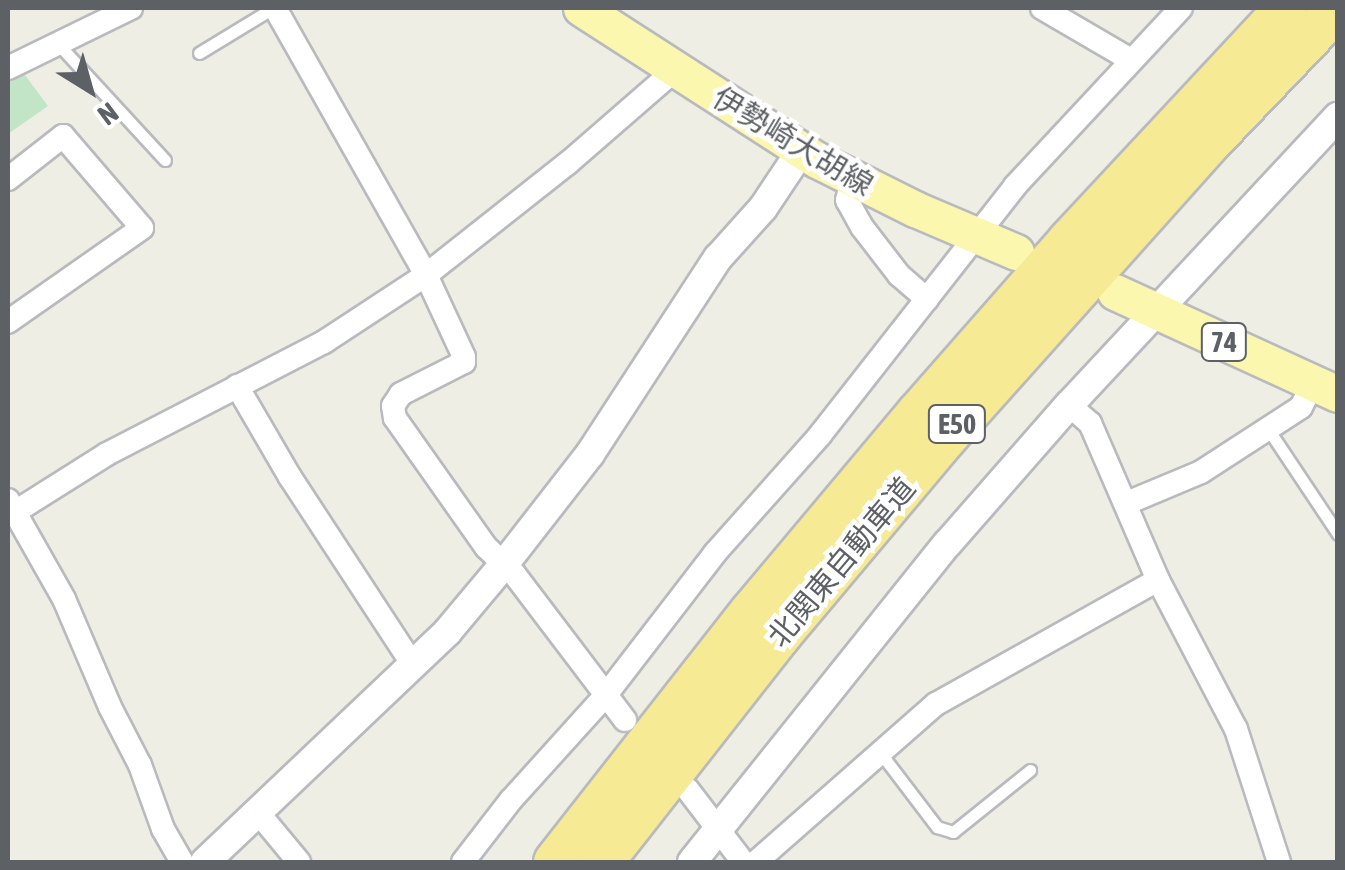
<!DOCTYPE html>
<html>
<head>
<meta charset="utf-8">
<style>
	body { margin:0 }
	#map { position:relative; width:1345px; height:870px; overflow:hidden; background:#efeee5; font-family:"Asap Condensed","Noto Sans JP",sans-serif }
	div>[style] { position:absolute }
	.green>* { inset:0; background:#c3e5c7 }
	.roads { filter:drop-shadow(2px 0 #b8babe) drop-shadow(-2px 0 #b8babe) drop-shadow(0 2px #b8babe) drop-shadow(0 -2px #b8babe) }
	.service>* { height:11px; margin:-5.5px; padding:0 5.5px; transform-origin:5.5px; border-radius:5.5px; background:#fff }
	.minor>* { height:22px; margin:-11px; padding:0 11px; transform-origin:11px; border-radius:11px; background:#fff }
	.tertiary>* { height:28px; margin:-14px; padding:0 14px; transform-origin:14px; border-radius:14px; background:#fff }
	.primary>* { height:35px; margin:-17.5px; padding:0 17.5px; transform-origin:17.5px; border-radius:17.5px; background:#fbf7ae }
	.motorway>* { height:42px; margin:-21px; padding:0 21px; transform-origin:21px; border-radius:21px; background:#f7ea94 }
	span { translate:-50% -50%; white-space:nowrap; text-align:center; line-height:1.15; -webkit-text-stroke:9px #fff; paint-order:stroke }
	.shield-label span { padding:2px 8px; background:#fff; border:2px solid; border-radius:8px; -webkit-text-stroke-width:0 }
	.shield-label { font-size:28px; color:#5d6065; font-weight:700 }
	.street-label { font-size:30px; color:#5d6065 }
	.frame { position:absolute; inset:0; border:10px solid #5d6065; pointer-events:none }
	.north { position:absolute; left:40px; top:40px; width:100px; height:100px; -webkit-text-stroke:8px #fff; paint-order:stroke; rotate:143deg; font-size:28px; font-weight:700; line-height:40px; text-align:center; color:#5d6065 }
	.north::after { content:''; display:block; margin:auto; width:35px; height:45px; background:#5d6065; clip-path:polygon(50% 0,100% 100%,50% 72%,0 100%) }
</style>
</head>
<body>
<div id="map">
	<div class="green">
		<div style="clip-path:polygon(25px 75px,48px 106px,8px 134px,8px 82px)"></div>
	</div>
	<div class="roads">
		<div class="service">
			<div style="left:60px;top:46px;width:155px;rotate:47.4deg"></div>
			<div style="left:199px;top:53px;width:87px;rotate:-31.3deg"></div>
			<div style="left:1268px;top:429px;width:126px;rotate:56.3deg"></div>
			<div style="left:879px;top:751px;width:96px;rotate:52.7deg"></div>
			<div style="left:937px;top:827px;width:17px;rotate:17deg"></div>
			<div style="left:953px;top:832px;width:99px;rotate:-38.8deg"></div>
		</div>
		<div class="minor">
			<div style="left:275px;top:8px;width:307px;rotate:60.5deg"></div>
			<div style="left:426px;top:275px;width:90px;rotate:65.1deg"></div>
			<div style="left:464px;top:357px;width:5px;rotate:90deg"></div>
			<div style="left:464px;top:362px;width:71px;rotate:153.1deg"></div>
			<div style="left:401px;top:394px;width:14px;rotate:124deg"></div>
			<div style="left:393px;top:406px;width:12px;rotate:81deg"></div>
			<div style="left:395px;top:418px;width:158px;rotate:54.8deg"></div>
			<div style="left:486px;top:547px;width:40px;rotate:44deg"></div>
			<div style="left:515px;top:575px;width:182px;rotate:52.8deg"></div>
			<div style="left:1042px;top:8px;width:103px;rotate:30.3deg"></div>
			<div style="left:8px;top:68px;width:137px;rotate:-26deg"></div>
			<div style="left:8px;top:179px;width:70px;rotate:-38deg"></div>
			<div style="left:63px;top:136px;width:121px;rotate:49.3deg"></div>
			<div style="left:142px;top:228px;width:164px;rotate:145deg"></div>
			<div style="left:852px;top:179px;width:22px;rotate:103deg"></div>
			<div style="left:847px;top:200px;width:31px;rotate:61deg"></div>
			<div style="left:862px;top:227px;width:61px;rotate:52.4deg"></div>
			<div style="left:899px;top:275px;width:37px;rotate:41deg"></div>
			<div style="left:237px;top:386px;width:105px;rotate:59.8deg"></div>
			<div style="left:290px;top:477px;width:225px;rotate:56.8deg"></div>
			<div style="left:1069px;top:405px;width:28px;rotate:41deg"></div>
			<div style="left:1090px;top:423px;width:171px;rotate:66.6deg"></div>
			<div style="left:1158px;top:580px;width:168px;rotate:62.4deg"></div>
			<div style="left:1236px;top:729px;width:140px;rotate:72.1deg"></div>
			<div style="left:8px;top:500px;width:114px;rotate:60.5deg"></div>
			<div style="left:64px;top:599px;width:117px;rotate:66.9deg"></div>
			<div style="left:110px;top:707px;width:65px;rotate:62.7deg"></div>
			<div style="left:140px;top:765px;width:68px;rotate:70.2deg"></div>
			<div style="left:163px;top:829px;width:38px;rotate:60deg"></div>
			<div style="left:1127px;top:503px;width:80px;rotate:-22.7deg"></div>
			<div style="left:1201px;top:472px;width:119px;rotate:-33deg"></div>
			<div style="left:1301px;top:407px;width:27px;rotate:-63deg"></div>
			<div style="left:15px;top:512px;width:109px;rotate:-32.2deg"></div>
			<div style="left:107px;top:454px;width:244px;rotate:-27.3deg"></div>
			<div style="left:324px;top:342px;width:122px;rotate:-33.3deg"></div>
			<div style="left:426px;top:275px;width:181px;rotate:-38.3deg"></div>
			<div style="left:568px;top:163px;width:142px;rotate:-41deg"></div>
			<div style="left:688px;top:790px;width:91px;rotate:52.6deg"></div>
			<div style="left:260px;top:815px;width:61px;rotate:50.3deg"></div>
			<div style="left:463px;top:862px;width:78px;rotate:-52.3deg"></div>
			<div style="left:511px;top:800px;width:140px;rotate:-47.9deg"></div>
			<div style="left:605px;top:696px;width:180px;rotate:-52.4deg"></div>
			<div style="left:715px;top:553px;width:158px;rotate:-48.3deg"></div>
			<div style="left:820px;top:435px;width:316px;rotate:-51.9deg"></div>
			<div style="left:1015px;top:186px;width:243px;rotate:-47deg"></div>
			<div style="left:756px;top:862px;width:240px;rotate:-41.3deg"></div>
			<div style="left:936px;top:704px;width:254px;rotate:-29.2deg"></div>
		</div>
		<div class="tertiary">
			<div style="left:205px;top:862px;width:335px;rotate:-43.5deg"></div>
			<div style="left:448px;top:631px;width:89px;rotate:-50deg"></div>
			<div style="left:505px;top:563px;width:138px;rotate:-52.1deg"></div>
			<div style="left:590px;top:454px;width:234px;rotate:-56.9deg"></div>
			<div style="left:718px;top:258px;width:67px;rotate:-48deg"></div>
			<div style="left:763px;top:208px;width:69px;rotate:-56.3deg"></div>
			<div style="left:692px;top:862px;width:409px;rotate:-51.3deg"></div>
			<div style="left:948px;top:543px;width:184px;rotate:-48.8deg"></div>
			<div style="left:1069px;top:405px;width:394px;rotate:-47deg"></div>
		</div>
		<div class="primary">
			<div style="left:581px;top:8px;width:281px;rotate:32.8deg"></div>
			<div style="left:817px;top:160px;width:110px;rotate:26.6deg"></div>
			<div style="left:915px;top:209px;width:110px;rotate:23.1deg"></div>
			<div style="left:1115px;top:292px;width:245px;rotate:24.6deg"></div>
		</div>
		<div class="motorway">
			<div style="left:555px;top:862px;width:319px;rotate:-51.9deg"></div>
			<div style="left:752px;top:611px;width:260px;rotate:-50deg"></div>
			<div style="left:919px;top:412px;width:227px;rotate:-48.7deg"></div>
			<div style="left:1069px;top:241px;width:318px;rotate:-47deg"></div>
			<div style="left:602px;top:862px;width:288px;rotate:-51.9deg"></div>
			<div style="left:780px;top:635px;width:260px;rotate:-50deg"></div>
			<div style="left:947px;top:436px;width:397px;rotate:-48.2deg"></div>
			<div style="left:1212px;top:140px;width:182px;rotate:-46.3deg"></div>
		</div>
	</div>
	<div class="shield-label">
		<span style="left:1224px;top:342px">74</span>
		<span style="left:957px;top:424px">E50</span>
	</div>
	<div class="street-label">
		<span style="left:793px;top:141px;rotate:31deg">伊勢崎大胡線</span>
		<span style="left:841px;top:562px;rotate:-50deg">北関東自動車道</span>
	</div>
	<div class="frame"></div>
	<div class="north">N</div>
</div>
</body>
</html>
